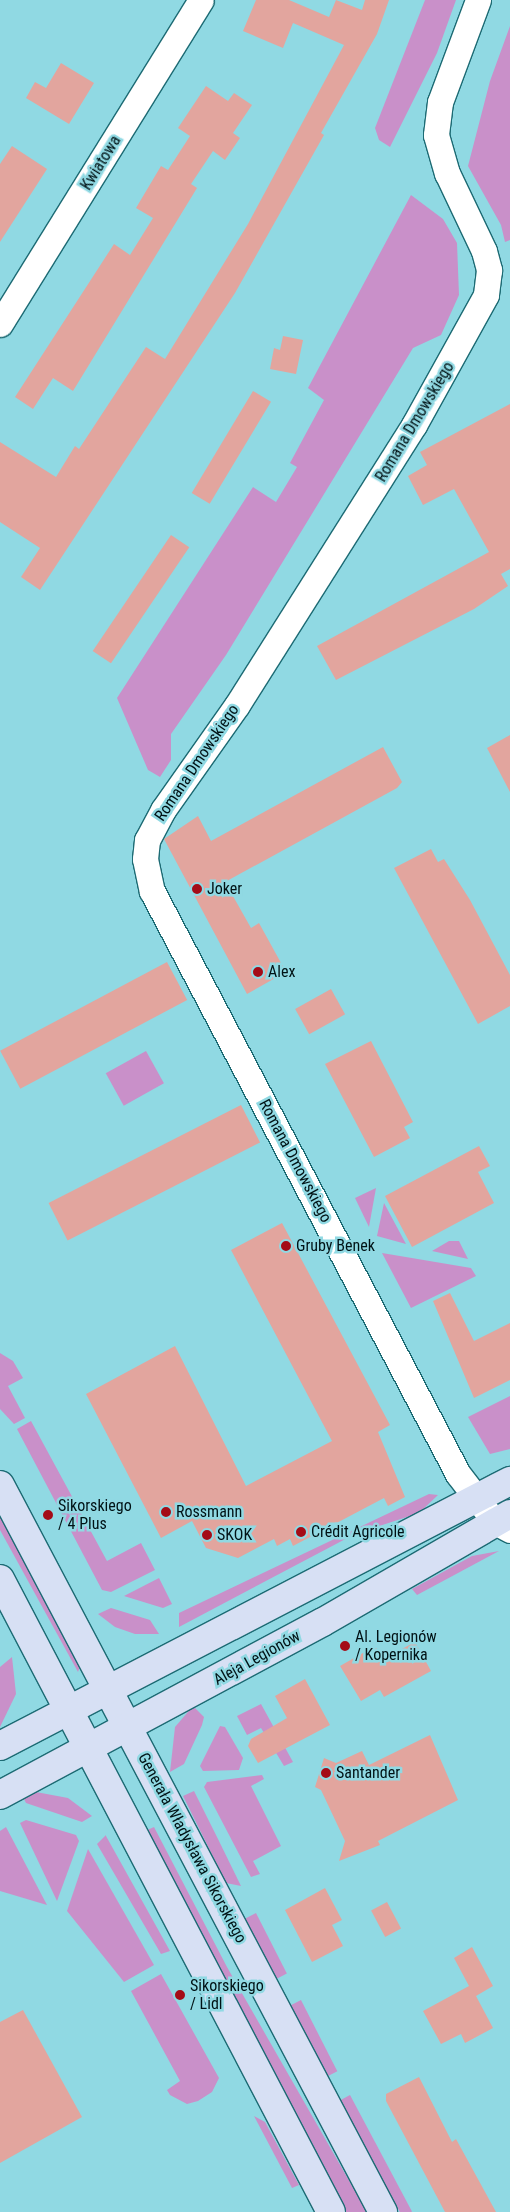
<!DOCTYPE html>
<html>
<head>
<meta charset="utf-8">
<style>
	body { margin:0 }
	#map { position:relative; width:510px; height:2212px; overflow:hidden; background:#90d9e3; font-family:"Roboto Condensed",sans-serif }
	div>[style] { position:absolute }
	.green>* { inset:0; background:#c990c9; transform-origin:0 0 }
	.building>* { inset:0; background:#e2a59e; transform-origin:0 0 }
	.roads { filter:drop-shadow(1px 0 #1d6b74) drop-shadow(-1px 0 #1d6b74) drop-shadow(0 1px #1d6b74) drop-shadow(0 -1px #1d6b74) }
	.minor>* { height:25px; margin:-12.5px; padding:0 12.5px; transform-origin:12.5px; border-radius:12.5px; background:#fff }
	.secondary>* { height:28px; margin:-14px; padding:0 14px; transform-origin:14px; border-radius:14px; background:#d7e0f4 }
	.dots>* { width:14px; height:14px; translate:-50% -50%; box-sizing:border-box; border:2px solid #90d9e3; border-radius:50% }
	span { translate:-50% -50%; white-space:nowrap; text-align:center; line-height:1.15; -webkit-text-stroke:5px #90d9e3; paint-order:stroke }
	.street-label { font-size:16px; color:#001215 }
	.poi-label { font-size:16px; color:#001215 }
	.left { translate:0 -50%; text-align:left }
</style>
</head>
<body>
<div id="map">
	<div class="green">
		<div style="clip-path:polygon(425px 0,456px 0,437px 53px,390px 147px,379px 140px,375px 128px)"></div>
		<div style="clip-path:polygon(510px 26px,510px 240px,505px 242px,501px 225px,468px 166px,490px 81px)"></div>
		<div style="clip-path:polygon(411px 195px,443px 219px,457px 243px,459px 295px,441px 335px,413px 348px,226px 655px,171px 734px,171px 760px,160px 777px,148px 770px,117px 698px,253px 487px,276px 502px,297px 467px,290px 463px,324px 400px,308px 388px)"></div>
		<div style="left:146px;top:1051px;width:37px;height:46px;rotate:61deg"></div>
		<div style="clip-path:polygon(376px 1188px,369px 1227px,355px 1198px)"></div>
		<div style="clip-path:polygon(384px 1203px,406px 1244px,377px 1236px)"></div>
		<div style="clip-path:polygon(449px 1241px,459px 1241px,468px 1259px,432px 1251px)"></div>
		<div style="clip-path:polygon(382px 1253px,471px 1268px,476px 1276px,411px 1308px)"></div>
		<div style="clip-path:polygon(0 1353px,13px 1361px,23px 1378px,8px 1386px,25px 1418px,14px 1424px,0 1409px)"></div>
		<div style="clip-path:polygon(510px 1396px,510px 1449px,490px 1454px,468px 1417px)"></div>
		<div style="clip-path:polygon(31px 1421px,107px 1561px,141px 1543px,155px 1570px,111px 1592px,102px 1590px,17px 1429px)"></div>
		<div style="clip-path:polygon(429px 1494px,438px 1495px,419px 1513px,355px 1534px,179px 1627px,179px 1613px)"></div>
		<div style="clip-path:polygon(0 1514px,80px 1666px,78px 1672px,0 1530px)"></div>
		<div style="clip-path:polygon(499px 1551px,417px 1595px,412px 1589px,472px 1556px)"></div>
		<div style="clip-path:polygon(159px 1578px,172px 1604px,163px 1608px,124px 1596px)"></div>
		<div style="clip-path:polygon(111px 1608px,150px 1620px,159px 1634px,135px 1634px,115px 1627px,98px 1614px)"></div>
		<div style="clip-path:polygon(12px 1657px,16px 1694px,0 1727px,0 1667px)"></div>
		<div style="clip-path:polygon(261px 1704px,293px 1762px,284px 1766px,261px 1728px,247px 1735px,237px 1716px)"></div>
		<div style="clip-path:polygon(193px 1706px,204px 1717px,202px 1725px,184px 1764px,170px 1772px,175px 1727px)"></div>
		<div style="clip-path:polygon(220px 1726px,225px 1727px,243px 1758px,239px 1770px,203px 1771px,200px 1766px)"></div>
		<div style="clip-path:polygon(262px 1775px,264px 1779px,251px 1786px,281px 1846px,253px 1861px,260px 1874px,251px 1877px,204px 1787px,207px 1782px)"></div>
		<div style="clip-path:polygon(194px 1791px,218px 1839px,241px 1886px,226px 1883px,183px 1796px)"></div>
		<div style="clip-path:polygon(36px 1792px,68px 1798px,92px 1816px,82px 1822px,26px 1803px,22px 1795px)"></div>
		<div style="clip-path:polygon(26px 1820px,76px 1835px,79px 1841px,57px 1901px,20px 1823px)"></div>
		<div style="clip-path:polygon(6px 1827px,47px 1905px,0 1891px,0 1831px)"></div>
		<div style="clip-path:polygon(154px 1827px,227px 1967px,367px 2212px,345px 2212px,145px 1831px)"></div>
		<div style="clip-path:polygon(106px 1835px,106px 1836px,170px 1951px,161px 1954px,97px 1844px)"></div>
		<div style="clip-path:polygon(88px 1849px,154px 1965px,124px 1982px,67px 1911px)"></div>
		<div style="left:256px;top:1913px;width:68px;height:13px;rotate:63deg"></div>
		<div style="clip-path:polygon(161px 1974px,219px 2078px,212px 2092px,198px 2101px,187px 2104px,170px 2095px,167px 2090px,180px 2081px,131px 1991px)"></div>
		<div style="left:301px;top:2000px;width:80px;height:12px;rotate:63deg"></div>
		<div style="left:350px;top:2095px;width:132px;height:11px;rotate:62deg"></div>
		<div style="clip-path:polygon(254px 2116px,265px 2122px,299px 2185px,292px 2188px)"></div>
	</div>
	<div class="building">
		<div style="clip-path:polygon(256px 0,289px 0,329px 17px,336px 0,362px 10px,365px 0,389px 0,377px 34px,321px 133px,324px 135px,235px 293px,40px 590px,21px 577px,40px 548px,0 522px,0 442px,56px 477px,75px 446px,79px 449px,146px 347px,165px 359px,248px 224px,344px 45px,293px 23px,283px 48px,243px 31px)"></div>
		<div style="clip-path:polygon(61px 63px,94px 83px,69px 124px,26px 98px,35px 82px,46px 88px)"></div>
		<div style="clip-path:polygon(206px 86px,228px 101px,234px 93px,252px 105px,233px 133px,240px 138px,225px 160px,213px 151px,191px 184px,197px 188px,73px 391px,53px 378px,33px 409px,15px 397px,114px 244px,130px 255px,153px 218px,136px 208px,161px 166px,168px 170px,190px 136px,178px 128px)"></div>
		<div style="clip-path:polygon(12px 146px,47px 169px,0 242px,0 164px)"></div>
		<div style="clip-path:polygon(283px 336px,303px 340px,296px 374px,270px 369px,274px 348px,280px 350px)"></div>
		<div style="left:253px;top:391px;width:21px;height:119px;rotate:31deg"></div>
		<div style="clip-path:polygon(510px 404px,510px 569px,501px 574px,508px 586px,474px 609px,336px 680px,317px 646px,489px 552px,454px 489px,423px 505px,408px 476px,427px 465px,420px 452px)"></div>
		<div style="left:171px;top:535px;width:22px;height:140px;rotate:34deg"></div>
		<div style="clip-path:polygon(510px 735px,510px 792px,487px 748px)"></div>
		<div style="clip-path:polygon(383px 747px,402px 782px,397px 788px,225px 882px,251px 928px,259px 923px,286px 972px,247px 994px,164px 839px,198px 816px,211px 841px)"></div>
		<div style="clip-path:polygon(431px 849px,438px 862px,444px 859px,470px 900px,510px 975px,510px 1006px,478px 1024px,394px 868px)"></div>
		<div style="left:167px;top:962px;width:43px;height:189px;rotate:62deg"></div>
		<div style="left:331px;top:989px;width:29px;height:41px;rotate:61deg"></div>
		<div style="clip-path:polygon(371px 1041px,413px 1122px,404px 1127px,410px 1138px,374px 1157px,325px 1064px)"></div>
		<div style="left:241px;top:1105px;width:42px;height:216px;rotate:63deg"></div>
		<div style="clip-path:polygon(479px 1146px,490px 1166px,478px 1172px,494px 1203px,412px 1247px,385px 1196px)"></div>
		<div style="clip-path:polygon(282px 1223px,390px 1425px,378px 1432px,405px 1497px,388px 1506px,384px 1498px,293px 1546px,290px 1539px,277px 1546px,274px 1539px,238px 1558px,206px 1548px,192px 1521px,161px 1538px,86px 1394px,175px 1346px,246px 1486px,332px 1441px,231px 1250px)"></div>
		<div style="clip-path:polygon(450px 1293px,474px 1341px,510px 1323px,510px 1380px,474px 1398px,433px 1301px)"></div>
		<div style="clip-path:polygon(415px 1642px,431px 1671px,384px 1697px,380px 1690px,361px 1701px,340px 1666px,375px 1646px,383px 1659px)"></div>
		<div style="clip-path:polygon(305px 1679px,330px 1725px,258px 1763px,248px 1746px,251px 1739px,287px 1718px,275px 1696px)"></div>
		<div style="clip-path:polygon(430px 1735px,458px 1800px,378px 1841px,380px 1845px,339px 1861px,345px 1841px,321px 1790px,315px 1787px,324px 1758px,336px 1763px,362px 1751px,369px 1765px)"></div>
		<div style="clip-path:polygon(325px 1888px,342px 1920px,332px 1925px,343px 1946px,312px 1962px,285px 1910px)"></div>
		<div style="left:387px;top:1902px;width:30px;height:18px;rotate:62deg"></div>
		<div style="clip-path:polygon(472px 1947px,493px 1986px,476px 1996px,493px 2028px,465px 2043px,461px 2034px,441px 2044px,423px 2011px,469px 1986px,454px 1958px)"></div>
		<div style="clip-path:polygon(23px 2010px,82px 2117px,0 2163px,0 2022px)"></div>
		<div style="clip-path:polygon(419px 2077px,452px 2142px,456px 2139px,496px 2212px,445px 2212px,386px 2101px,386px 2094px)"></div>
	</div>
	<div class="roads">
		<div class="minor">
			<div style="left:478px;top:0;width:109px;rotate:110.4deg"></div>
			<div style="left:440px;top:102px;width:33px;rotate:97deg"></div>
			<div style="left:436px;top:135px;width:40px;rotate:74deg"></div>
			<div style="left:447px;top:173px;width:86px;rotate:64.6deg"></div>
			<div style="left:484px;top:251px;width:20px;rotate:75deg"></div>
			<div style="left:489px;top:270px;width:25px;rotate:97deg"></div>
			<div style="left:486px;top:295px;width:149px;rotate:119deg"></div>
			<div style="left:414px;top:425px;width:331px;rotate:122.3deg"></div>
			<div style="left:237px;top:705px;width:128px;rotate:125.2deg"></div>
			<div style="left:163px;top:810px;width:34px;rotate:118deg"></div>
			<div style="left:147px;top:840px;width:19px;rotate:96deg"></div>
			<div style="left:145px;top:859px;width:33px;rotate:78deg"></div>
			<div style="left:152px;top:891px;width:658px;rotate:62.31deg"></div>
			<div style="left:458px;top:1474px;width:61px;rotate:52.4deg"></div>
			<div style="left:495px;top:1522px;width:17px;rotate:28deg"></div>
			<div style="left:0;top:324px;width:381px;rotate:-58.2deg"></div>
		</div>
		<div class="secondary">
			<div style="left:0;top:1485px;width:822px;rotate:62.22deg"></div>
			<div style="left:0;top:1579px;width:714px;rotate:62.39deg"></div>
			<div style="left:0;top:1746px;width:575px;rotate:-27.46deg"></div>
			<div style="left:0;top:1795px;width:366px;rotate:-28.2deg"></div>
			<div style="left:323px;top:1622px;width:216px;rotate:-30deg"></div>
		</div>
	</div>
	<div class="dots">
		<div style="left:197px;top:889px;background:#a40c17"></div>
		<div style="left:258px;top:972px;background:#a40c17"></div>
		<div style="left:286px;top:1246px;background:#a40c17"></div>
		<div style="left:166px;top:1512px;background:#a40c17"></div>
		<div style="left:48px;top:1515px;background:#a40c17"></div>
		<div style="left:301px;top:1532px;background:#a40c17"></div>
		<div style="left:207px;top:1535px;background:#a40c17"></div>
		<div style="left:345px;top:1646px;background:#a40c17"></div>
		<div style="left:326px;top:1773px;background:#a40c17"></div>
		<div style="left:180px;top:1995px;background:#a40c17"></div>
	</div>
	<div class="street-label">
		<span style="left:101px;top:163px;rotate:-58deg">Kwiatowa</span>
		<span style="left:415px;top:422px;rotate:-59deg">Romana Dmowskiego</span>
		<span style="left:197px;top:763px;rotate:-56deg">Romana Dmowskiego</span>
		<span style="left:295px;top:1161px;rotate:62deg">Romana Dmowskiego</span>
		<span style="left:257px;top:1658px;rotate:-29deg">Aleja Legionów</span>
		<span style="left:192px;top:1848px;rotate:62deg">Generała Władysława Sikorskiego</span>
	</div>
	<div class="poi-label">
		<span class="left" style="left:207px;top:889px">Joker</span>
		<span class="left" style="left:268px;top:972px">Alex</span>
		<span class="left" style="left:296px;top:1246px">Gruby Benek</span>
		<span class="left" style="left:58px;top:1515px">Sikorskiego<br>/ 4 Plus</span>
		<span class="left" style="left:176px;top:1512px">Rossmann</span>
		<span class="left" style="left:311px;top:1532px">Crédit Agricole</span>
		<span class="left" style="left:217px;top:1535px">SKOK</span>
		<span class="left" style="left:355px;top:1646px">Al. Legionów<br>/ Kopernika</span>
		<span class="left" style="left:336px;top:1773px">Santander</span>
		<span class="left" style="left:190px;top:1995px">Sikorskiego<br>/ Lidl</span>
	</div>
</div>
</body>
</html>
